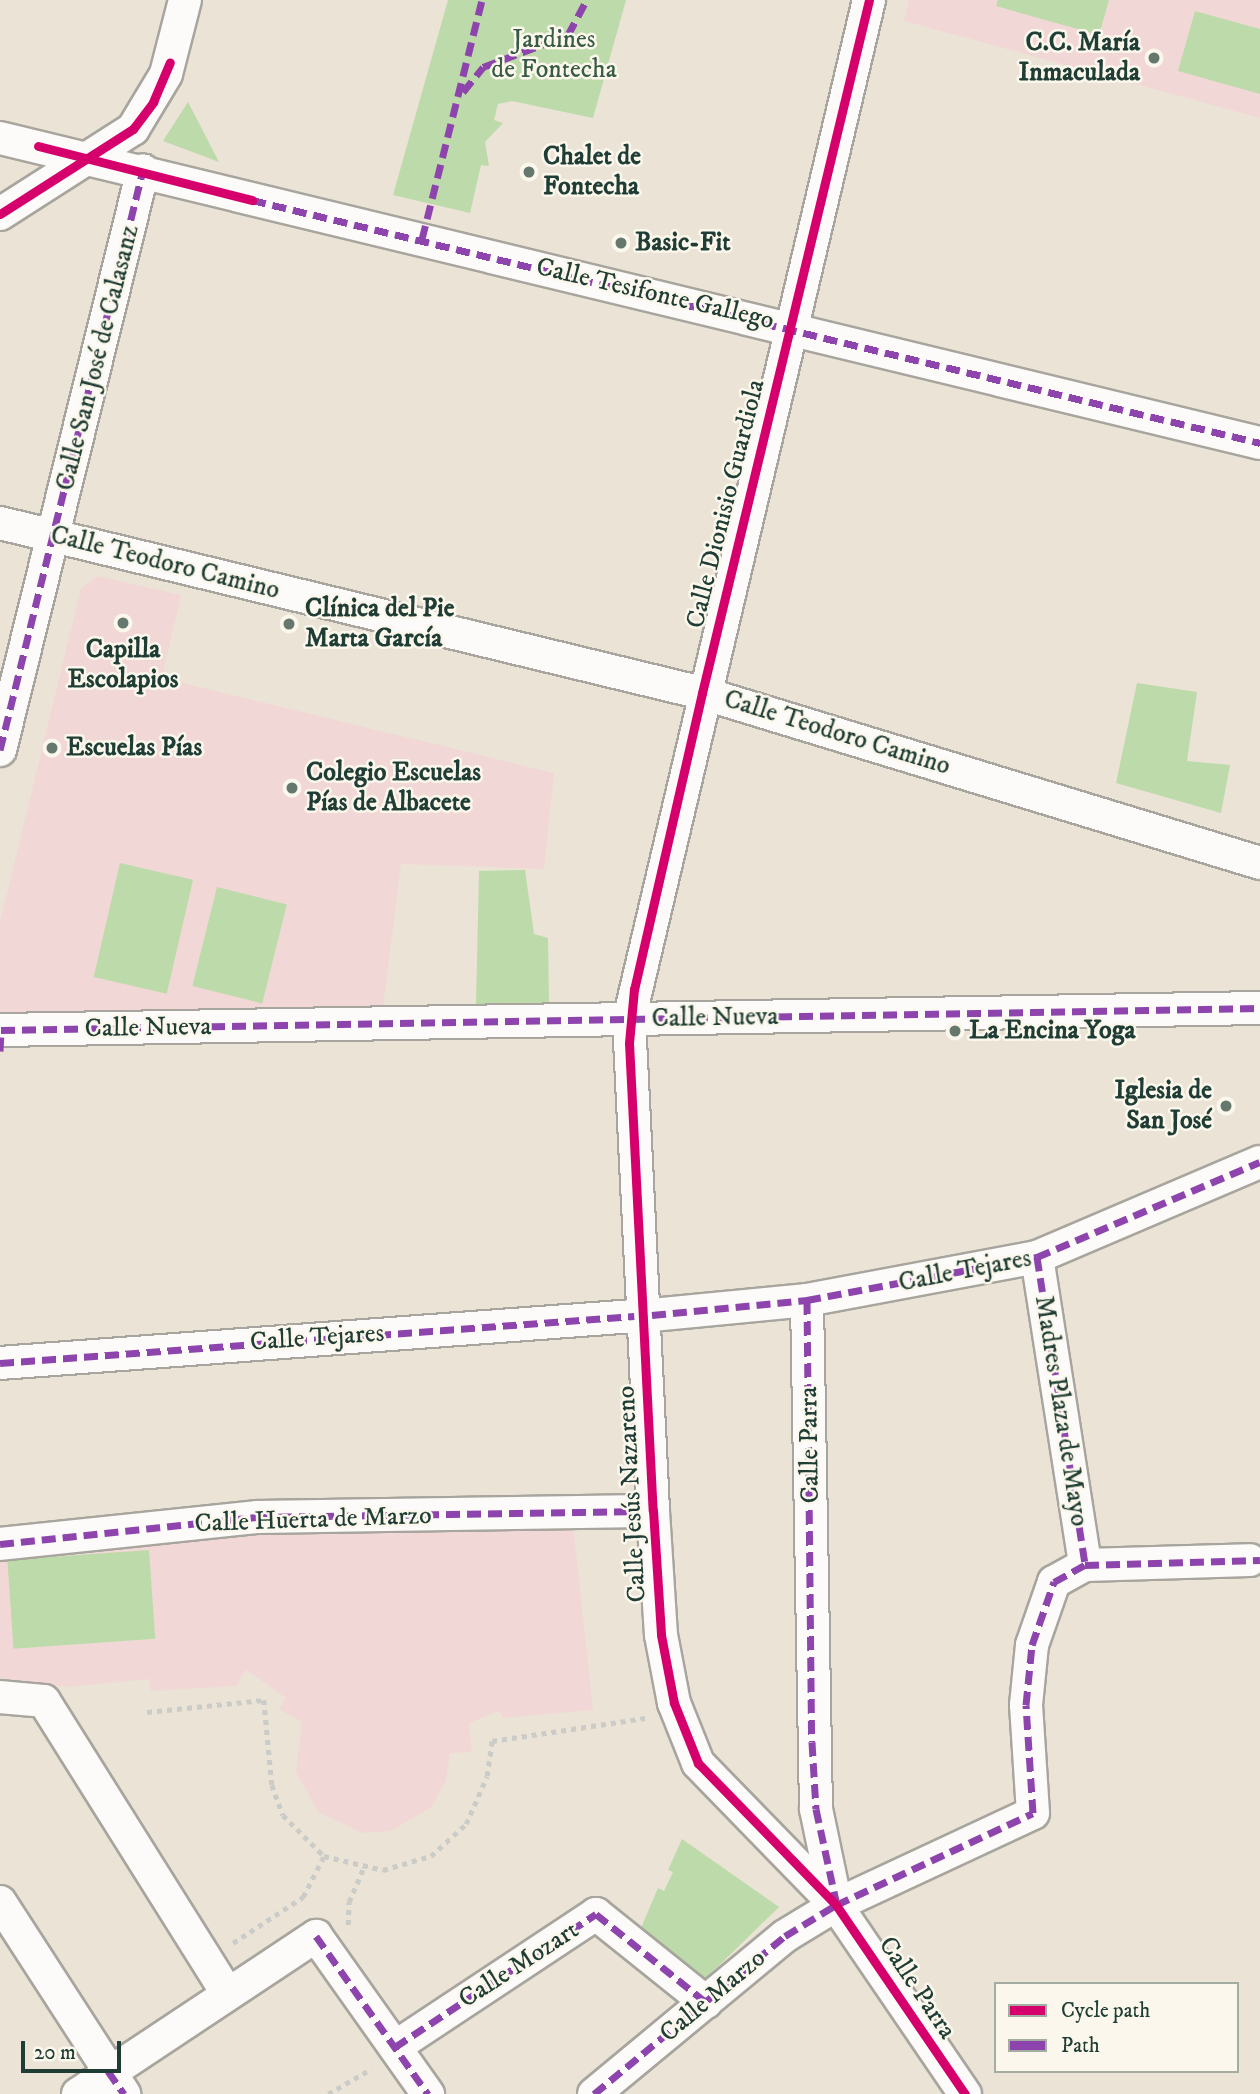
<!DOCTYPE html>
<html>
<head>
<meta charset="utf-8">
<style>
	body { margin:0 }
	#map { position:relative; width:1260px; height:2094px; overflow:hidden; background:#ebe3d6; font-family:"IM FELL DW Pica",serif }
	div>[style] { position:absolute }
	.built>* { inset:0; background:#f1d8d6 }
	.green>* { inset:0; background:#bddaaa; transform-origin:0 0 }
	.path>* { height:4.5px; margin-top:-2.25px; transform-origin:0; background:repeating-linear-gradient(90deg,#cbcbc8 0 5px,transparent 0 10px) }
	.roads { filter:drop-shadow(2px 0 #a7a59d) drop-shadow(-2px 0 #a7a59d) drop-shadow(0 2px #a7a59d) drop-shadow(0 -2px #a7a59d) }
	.street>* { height:32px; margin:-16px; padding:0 16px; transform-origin:16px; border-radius:16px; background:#fcfbf9 }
	.quiet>* { height:7px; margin-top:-3.5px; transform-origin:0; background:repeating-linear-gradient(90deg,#8e44ad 0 14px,transparent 0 21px) }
	.cycleway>* { height:9px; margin:-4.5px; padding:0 4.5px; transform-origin:4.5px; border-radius:4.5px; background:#d6006c }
	.dots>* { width:19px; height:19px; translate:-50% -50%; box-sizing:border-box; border:4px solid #fbf7ec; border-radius:50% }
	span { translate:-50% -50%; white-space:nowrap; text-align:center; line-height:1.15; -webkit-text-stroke:5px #fbf7ec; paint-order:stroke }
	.park-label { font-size:26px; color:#375b44 }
	.poi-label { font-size:26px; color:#1f3d34; font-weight:700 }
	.right { translate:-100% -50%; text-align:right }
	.left { translate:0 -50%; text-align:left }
	.street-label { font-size:26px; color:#1f3d34 }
	.legend { position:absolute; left:994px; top:1982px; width:245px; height:91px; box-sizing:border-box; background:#fbf7ec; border:2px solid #a3ada2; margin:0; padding:9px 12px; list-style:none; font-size:21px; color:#1f3d34 }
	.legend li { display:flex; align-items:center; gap:14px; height:35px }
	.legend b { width:35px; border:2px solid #a3ada2 }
	.scale { position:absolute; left:21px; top:2041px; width:100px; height:32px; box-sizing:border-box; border:4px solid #1f3d34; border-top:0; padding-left:9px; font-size:21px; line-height:24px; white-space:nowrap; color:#1f3d34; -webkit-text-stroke:5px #fbf7ec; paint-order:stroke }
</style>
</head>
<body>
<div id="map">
	<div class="built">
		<div style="clip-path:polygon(909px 0,1260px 0,1260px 118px,904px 21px)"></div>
		<div style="clip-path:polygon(98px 576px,181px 595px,162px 678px,554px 773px,544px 869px,401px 864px,383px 1007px,0 1014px,0 922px,81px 588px)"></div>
		<div style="clip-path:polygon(573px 1524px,593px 1710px,503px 1718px,498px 1711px,469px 1723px,472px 1752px,450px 1753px,446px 1781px,431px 1807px,391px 1831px,363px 1833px,319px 1813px,296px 1772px,302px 1722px,279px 1709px,286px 1698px,246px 1670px,236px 1686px,151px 1691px,149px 1679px,67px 1687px,0 1678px,0 1557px,255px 1529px)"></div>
	</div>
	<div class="green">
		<div style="clip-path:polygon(448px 0,626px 0,593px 118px,512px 101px,498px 104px,494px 120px,503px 123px,485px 142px,489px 166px,481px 165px,470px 213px,393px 195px)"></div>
		<div style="clip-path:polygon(998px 0,1109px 0,1099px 35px,996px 6px)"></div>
		<div style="clip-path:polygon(1195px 11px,1260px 29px,1260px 94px,1178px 71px)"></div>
		<div style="clip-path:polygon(188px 102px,219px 162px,163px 141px)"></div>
		<div style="clip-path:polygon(1137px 683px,1197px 692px,1187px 761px,1230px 765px,1221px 813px,1116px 783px)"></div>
		<div style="left:120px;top:863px;width:75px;height:117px;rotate:13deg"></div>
		<div style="clip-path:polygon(525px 870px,534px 934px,548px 938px,549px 1003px,476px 1005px,479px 871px)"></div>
		<div style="left:217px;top:887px;width:72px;height:102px;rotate:14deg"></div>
		<div style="left:149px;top:1550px;width:89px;height:142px;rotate:86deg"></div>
		<div style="clip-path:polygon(682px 1839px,779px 1907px,700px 1984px,638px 1935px,658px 1888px,664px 1891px,673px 1872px,668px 1870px)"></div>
	</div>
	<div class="path">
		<div style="left:147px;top:1712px;width:118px;rotate:-5.9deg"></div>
		<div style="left:264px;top:1700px;width:85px;rotate:84.6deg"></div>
		<div style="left:272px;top:1785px;width:32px;rotate:70deg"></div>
		<div style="left:283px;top:1815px;width:58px;rotate:45deg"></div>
		<div style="left:324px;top:1856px;width:61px;rotate:13.3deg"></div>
		<div style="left:383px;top:1870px;width:50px;rotate:-16.3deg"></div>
		<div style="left:431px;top:1856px;width:47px;rotate:-42.4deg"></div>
		<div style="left:466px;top:1824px;width:52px;rotate:-66.4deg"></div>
		<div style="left:487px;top:1776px;width:35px;rotate:-82deg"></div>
		<div style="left:492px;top:1741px;width:155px;rotate:-8.5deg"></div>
		<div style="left:348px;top:1925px;width:23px;rotate:-88deg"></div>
		<div style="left:349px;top:1902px;width:36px;rotate:-67deg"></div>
		<div style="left:233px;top:1943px;width:84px;rotate:-33.3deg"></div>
		<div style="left:303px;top:1897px;width:46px;rotate:-62.9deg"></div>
		<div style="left:328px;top:2094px;width:50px;rotate:-30.2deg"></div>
	</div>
	<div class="roads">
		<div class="street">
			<div style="left:0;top:138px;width:1296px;rotate:13.61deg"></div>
			<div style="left:0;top:214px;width:158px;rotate:-32.6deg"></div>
			<div style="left:133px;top:129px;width:64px;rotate:-59deg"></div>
			<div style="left:166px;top:74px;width:76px;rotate:-75.6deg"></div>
			<div style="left:0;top:523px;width:722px;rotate:13.61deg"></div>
			<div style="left:702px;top:693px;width:583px;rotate:16.94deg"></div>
			<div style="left:0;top:750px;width:597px;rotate:-76.15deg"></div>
			<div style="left:0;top:1030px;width:1260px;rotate:-1deg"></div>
			<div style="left:1037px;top:1257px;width:312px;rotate:81.1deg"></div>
			<div style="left:807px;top:1300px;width:509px;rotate:88.99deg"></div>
			<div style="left:816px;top:1809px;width:98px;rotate:78.2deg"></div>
			<div style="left:836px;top:1905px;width:229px;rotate:55.7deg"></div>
			<div style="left:652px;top:1315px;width:156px;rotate:-5.5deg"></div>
			<div style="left:807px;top:1300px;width:234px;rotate:-10.6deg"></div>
			<div style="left:1037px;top:1257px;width:242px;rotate:-23.1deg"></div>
			<div style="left:0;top:1363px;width:636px;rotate:-4.24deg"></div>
			<div style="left:0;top:1544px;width:258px;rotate:-6deg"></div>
			<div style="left:257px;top:1517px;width:371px;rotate:-0.9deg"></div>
			<div style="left:0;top:1697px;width:44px;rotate:5.2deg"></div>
			<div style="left:44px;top:1701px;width:345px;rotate:57.9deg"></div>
			<div style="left:0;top:1902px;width:229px;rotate:57.1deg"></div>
			<div style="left:836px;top:1905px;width:198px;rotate:-134.2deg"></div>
			<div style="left:698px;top:1763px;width:65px;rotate:-111.8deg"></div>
			<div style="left:674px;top:1703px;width:69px;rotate:-100.8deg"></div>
			<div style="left:661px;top:1635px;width:125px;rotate:-93.7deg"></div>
			<div style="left:653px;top:1510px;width:491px;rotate:-92.8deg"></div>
			<div style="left:629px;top:1020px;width:1048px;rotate:-76.76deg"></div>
			<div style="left:395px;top:2047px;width:241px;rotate:-33.5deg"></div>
			<div style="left:596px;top:1914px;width:141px;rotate:38.7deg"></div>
			<div style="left:78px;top:2094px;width:286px;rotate:-33.6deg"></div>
			<div style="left:316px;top:1936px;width:194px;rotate:54.7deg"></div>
			<div style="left:594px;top:2094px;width:248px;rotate:-39.6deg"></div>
			<div style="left:785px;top:1936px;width:60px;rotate:-31.3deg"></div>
			<div style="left:836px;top:1905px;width:217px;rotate:-25deg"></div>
			<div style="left:1033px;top:1813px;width:108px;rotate:-93.7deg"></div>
			<div style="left:1026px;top:1705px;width:60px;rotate:-84.3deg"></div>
			<div style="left:1032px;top:1645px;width:67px;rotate:-70.8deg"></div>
			<div style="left:1054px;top:1582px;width:35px;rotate:-29deg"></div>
			<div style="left:1085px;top:1565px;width:165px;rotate:-1.7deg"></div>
		</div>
	</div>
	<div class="quiet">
		<div style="left:463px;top:92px;width:32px;rotate:-51deg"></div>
		<div style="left:483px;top:67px;width:91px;rotate:-20.6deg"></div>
		<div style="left:568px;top:35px;width:40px;rotate:-62deg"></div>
		<div style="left:252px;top:200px;width:1037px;rotate:13.55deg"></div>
		<div style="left:422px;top:239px;width:246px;rotate:-75.9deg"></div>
		<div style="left:0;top:750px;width:597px;rotate:-76.15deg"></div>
		<div style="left:0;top:1051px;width:21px;rotate:-87deg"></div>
		<div style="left:1px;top:1030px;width:1259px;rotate:-1deg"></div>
		<div style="left:1037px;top:1257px;width:312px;rotate:81.1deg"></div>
		<div style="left:807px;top:1300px;width:442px;rotate:89.4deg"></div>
		<div style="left:812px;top:1742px;width:67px;rotate:86.6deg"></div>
		<div style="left:816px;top:1809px;width:94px;rotate:77.7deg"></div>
		<div style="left:652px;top:1315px;width:156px;rotate:-5.5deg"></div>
		<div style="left:807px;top:1300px;width:234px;rotate:-10.6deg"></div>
		<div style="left:1037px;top:1257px;width:242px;rotate:-23.1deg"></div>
		<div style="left:0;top:1363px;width:636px;rotate:-4.24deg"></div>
		<div style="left:0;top:1544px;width:258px;rotate:-6deg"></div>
		<div style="left:257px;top:1517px;width:371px;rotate:-0.9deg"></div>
		<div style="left:316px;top:1936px;width:194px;rotate:54.7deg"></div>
		<div style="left:395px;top:2047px;width:241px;rotate:-33.5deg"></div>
		<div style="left:596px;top:1914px;width:141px;rotate:38.7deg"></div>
		<div style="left:108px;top:2071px;width:28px;rotate:55deg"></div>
		<div style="left:594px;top:2094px;width:248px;rotate:-39.6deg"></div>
		<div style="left:785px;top:1936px;width:60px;rotate:-31.3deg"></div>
		<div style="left:836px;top:1905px;width:217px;rotate:-25deg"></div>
		<div style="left:1033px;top:1813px;width:108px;rotate:-93.7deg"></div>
		<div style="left:1026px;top:1705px;width:60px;rotate:-84.3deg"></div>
		<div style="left:1032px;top:1645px;width:67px;rotate:-70.8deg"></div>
		<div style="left:1054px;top:1582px;width:35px;rotate:-29deg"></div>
		<div style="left:1085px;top:1565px;width:175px;rotate:-1.6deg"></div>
	</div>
	<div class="cycleway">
		<div style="left:869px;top:0;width:713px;rotate:103.55deg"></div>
		<div style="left:702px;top:693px;width:304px;rotate:102.9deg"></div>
		<div style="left:634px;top:989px;width:54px;rotate:95.3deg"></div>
		<div style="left:629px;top:1043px;width:468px;rotate:87.1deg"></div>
		<div style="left:653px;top:1510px;width:125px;rotate:86.3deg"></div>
		<div style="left:661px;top:1635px;width:69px;rotate:79.2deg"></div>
		<div style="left:674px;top:1703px;width:65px;rotate:68.2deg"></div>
		<div style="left:698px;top:1763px;width:198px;rotate:45.8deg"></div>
		<div style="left:836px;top:1905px;width:229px;rotate:55.7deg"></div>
		<div style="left:38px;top:146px;width:221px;rotate:14.2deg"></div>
		<div style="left:0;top:214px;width:158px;rotate:-32.6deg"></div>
		<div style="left:133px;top:129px;width:34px;rotate:-53deg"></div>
		<div style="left:153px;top:102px;width:43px;rotate:-67deg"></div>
	</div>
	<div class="dots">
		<div style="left:1154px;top:58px;background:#66776d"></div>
		<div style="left:529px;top:172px;background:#66776d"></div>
		<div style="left:621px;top:243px;background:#66776d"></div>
		<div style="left:123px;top:623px;background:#66776d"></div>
		<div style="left:289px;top:624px;background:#66776d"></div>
		<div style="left:52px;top:748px;background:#66776d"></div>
		<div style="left:292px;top:788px;background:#66776d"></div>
		<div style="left:955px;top:1031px;background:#66776d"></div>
		<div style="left:1226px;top:1106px;background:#66776d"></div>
	</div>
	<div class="park-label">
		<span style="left:554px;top:55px">Jardines<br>de Fontecha</span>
	</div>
	<div class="poi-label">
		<span class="right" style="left:1140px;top:58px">C.C. María<br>Inmaculada</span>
		<span class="left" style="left:543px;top:172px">Chalet de<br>Fontecha</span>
		<span class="left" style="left:635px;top:243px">Basic-Fit</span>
		<span class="left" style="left:305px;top:624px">Clínica del Pie<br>Marta García</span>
		<span style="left:123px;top:665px">Capilla<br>Escolapios</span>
		<span class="left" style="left:66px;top:748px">Escuelas Pías</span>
		<span class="left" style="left:306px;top:788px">Colegio Escuelas<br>Pías de Albacete</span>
		<span class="left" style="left:969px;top:1031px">La Encina Yoga</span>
		<span class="right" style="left:1212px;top:1106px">Iglesia de<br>San José</span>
	</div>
	<div class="street-label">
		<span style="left:655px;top:294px;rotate:13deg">Calle Tesifonte Gallego</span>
		<span style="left:98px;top:358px;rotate:-76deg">Calle San José de Calasanz</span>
		<span style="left:726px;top:504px;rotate:-76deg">Calle Dionisio Guardiola</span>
		<span style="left:165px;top:563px;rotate:14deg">Calle Teodoro Camino</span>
		<span style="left:837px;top:733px;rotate:17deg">Calle Teodoro Camino</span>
		<span style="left:715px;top:1018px;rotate:-1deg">Calle Nueva</span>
		<span style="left:148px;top:1028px;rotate:-1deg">Calle Nueva</span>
		<span style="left:965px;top:1271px;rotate:-11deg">Calle Tejares</span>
		<span style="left:317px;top:1338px;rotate:-4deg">Calle Tejares</span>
		<span style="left:1061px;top:1411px;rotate:81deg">Madres Plaza de Mayo</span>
		<span style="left:810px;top:1445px;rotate:-91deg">Calle Parra</span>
		<span style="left:632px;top:1494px;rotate:-93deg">Calle Jesús Nazareno</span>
		<span style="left:313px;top:1520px;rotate:-2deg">Calle Huerta de Marzo</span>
		<span style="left:519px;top:1965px;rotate:-33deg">Calle Mozart</span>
		<span style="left:917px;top:1988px;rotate:56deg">Calle Parra</span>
		<span style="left:713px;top:1996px;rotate:-40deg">Calle Marzo</span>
	</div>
	<ul class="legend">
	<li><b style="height:9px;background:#d6006c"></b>Cycle path</li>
	<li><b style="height:9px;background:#8e44ad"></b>Path</li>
	</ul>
	<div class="scale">20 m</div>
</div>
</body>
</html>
